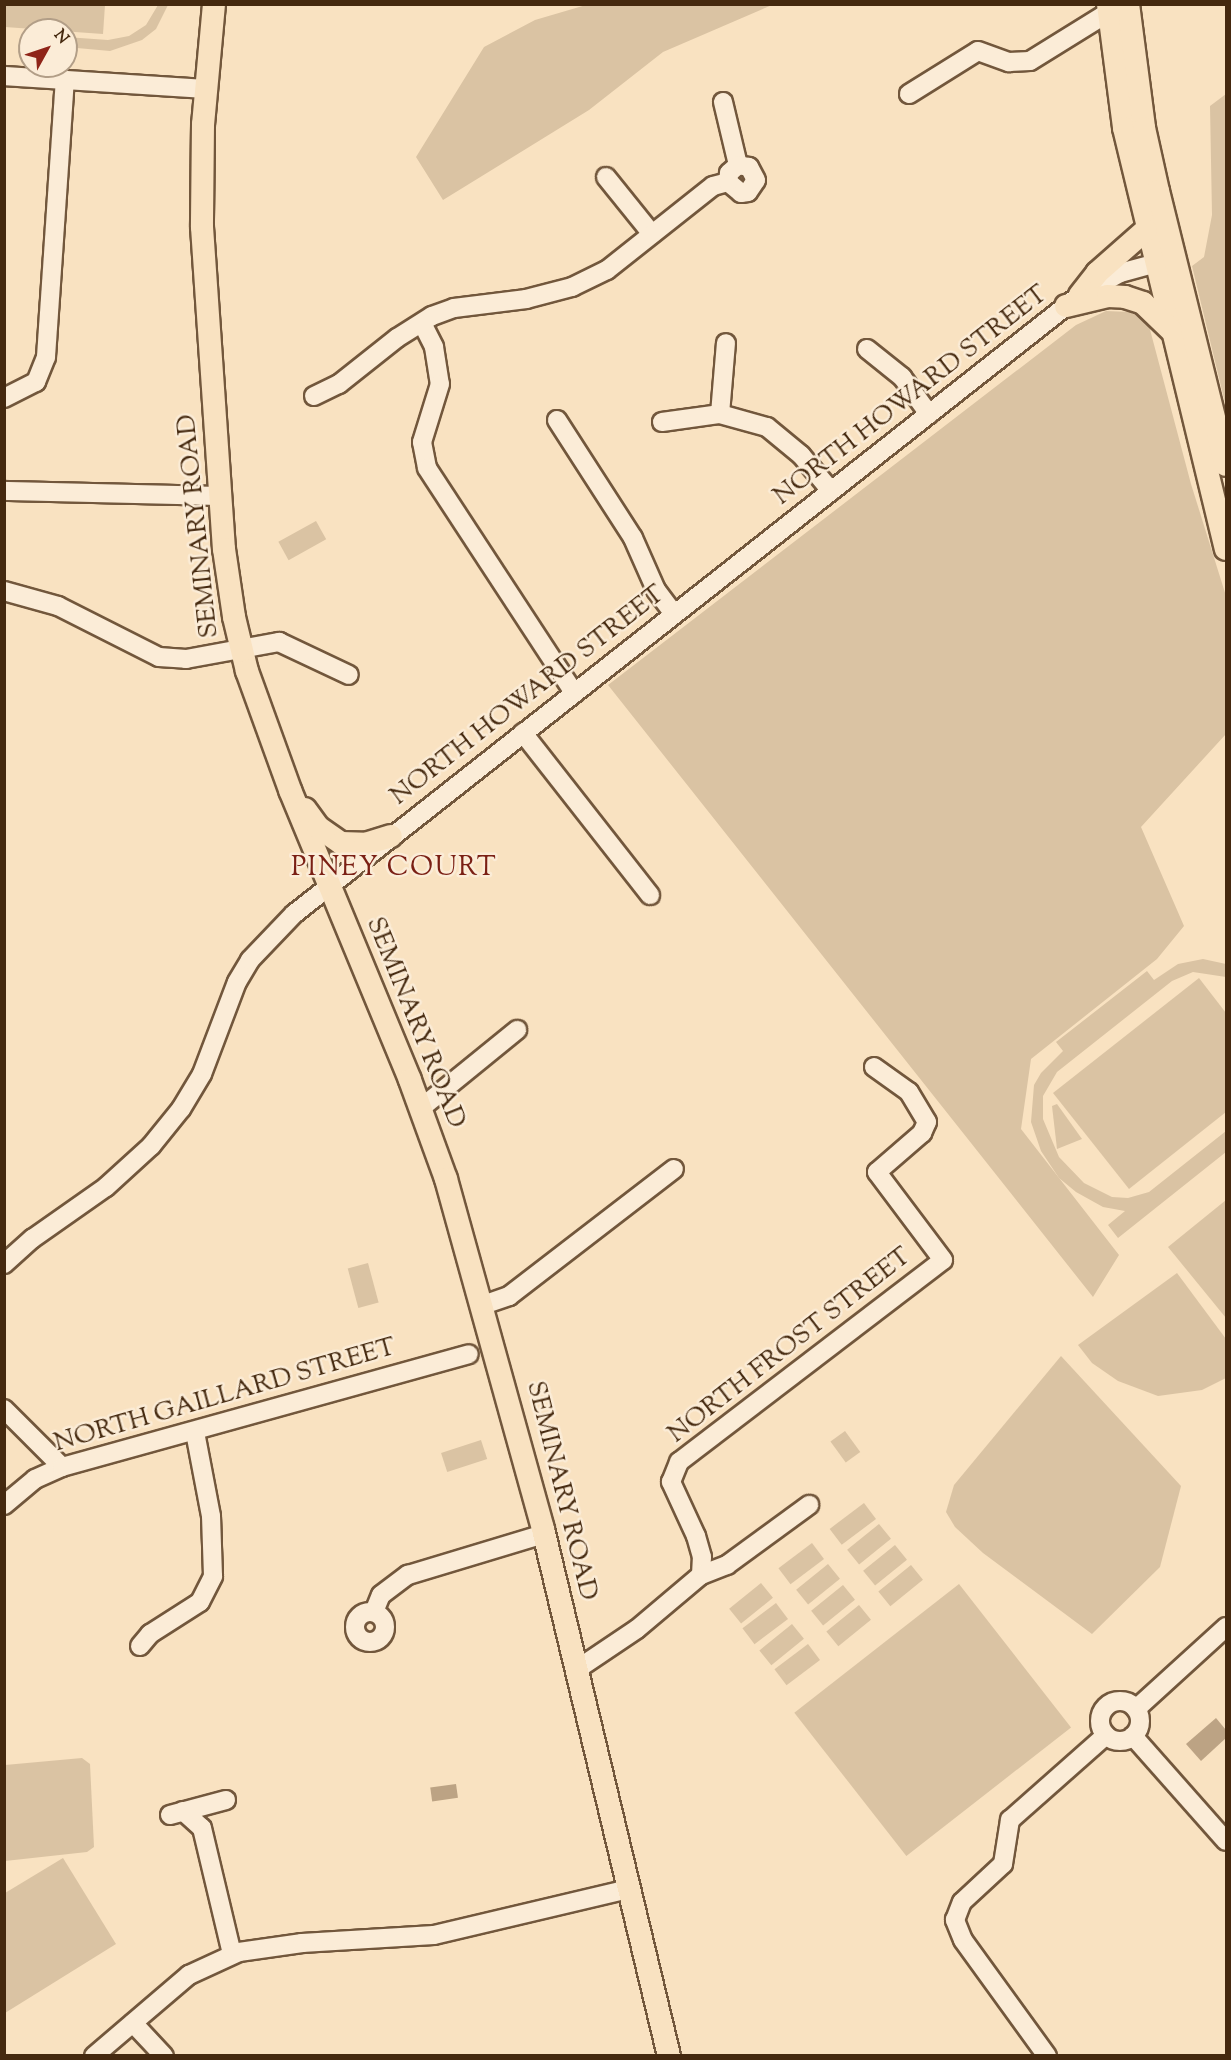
<!DOCTYPE html>
<html>
<head>
<meta charset="utf-8">
<style>
	body { margin:0 }
	#map { position:relative; width:1231px; height:2060px; overflow:hidden; background:#f9e2c1; font-family:"Sorts Mill Goudy",serif }
	div>[style] { position:absolute }
	.green>* { inset:0; background:#dac3a3; transform-origin:0 0 }
	.water>* { inset:0; background:#bca384; transform-origin:0 0 }
	.roads { filter:drop-shadow(2px 0 #72573c) drop-shadow(-2px 0 #72573c) drop-shadow(0 2px #72573c) drop-shadow(0 -2px #72573c) }
	.minor>* { height:18px; margin:-9px; padding:0 9px; transform-origin:9px; border-radius:9px; background:#fbecd7 }
	.minor>.ring { margin:-9px; padding:0; box-sizing:content-box; background:none; border:18px solid #fbecd7; border-radius:50% }
	.major>* { height:22px; margin:-11px; padding:0 11px; transform-origin:11px; border-radius:11px; background:#f9e2c1 }
	span { translate:-50% -50%; white-space:nowrap; text-align:center; line-height:1.15; -webkit-text-stroke:5px #fbecd7; paint-order:stroke }
	.street-label { font-size:26px; color:#45290f }
	.neighbourhood-label { font-size:27px; color:#7a1f14; letter-spacing:1.5px }
	.frame { position:absolute; inset:0; border:6px solid #45290f; pointer-events:none }
	.north { position:absolute; left:18px; top:18px; width:60px; height:60px; box-sizing:border-box; background:#fbecd7; border:2px solid #b29e87; border-radius:50%; rotate:50deg; font-size:16px; font-weight:700; line-height:24px; text-align:center; color:#45290f }
	.north::after { content:''; display:block; margin:auto; width:21px; height:27px; background:#8f2418; clip-path:polygon(50% 0,100% 100%,50% 72%,0 100%) }
</style>
</head>
<body>
<div id="map">
	<div class="green">
		<div style="clip-path:polygon(4px 5px,105px 5px,103px 34px,5px 27px)"></div>
		<div style="clip-path:polygon(158px 5px,168px 5px,156px 29px,142px 40px,110px 51px,66px 47px,66px 37px,108px 40px,129px 36px,146px 25px)"></div>
		<div style="clip-path:polygon(586px 5px,772px 5px,663px 52px,589px 110px,443px 200px,416px 157px,484px 47px,535px 20px)"></div>
		<div style="clip-path:polygon(1226px 94px,1226px 407px,1192px 266px,1204px 257px,1212px 215px,1210px 106px)"></div>
		<div style="clip-path:polygon(1106px 311px,1130px 312px,1148px 322px,1191px 484px,1226px 596px,1226px 734px,1141px 827px,1184px 926px,1157px 959px,1031px 1059px,1021px 1129px,1119px 1255px,1093px 1297px,608px 685px,1076px 325px)"></div>
		<div style="left:316px;top:521px;width:21px;height:43px;rotate:61deg"></div>
		<div style="clip-path:polygon(1203px 959px,1226px 964px,1226px 977px,1193px 972px,1172px 981px,1057px 1072px,1043px 1096px,1043px 1119px,1059px 1157px,1084px 1183px,1112px 1197px,1128px 1198px,1149px 1192px,1226px 1131px,1226px 1152px,1118px 1238px,1108px 1225px,1125px 1211px,1103px 1207px,1076px 1192px,1059px 1178px,1041px 1151px,1031px 1122px,1034px 1085px,1041px 1073px,1063px 1051px,1056px 1042px,1147px 971px,1154px 980px,1178px 964px)"></div>
		<div style="clip-path:polygon(1199px 978px,1226px 1013px,1226px 1112px,1129px 1189px,1053px 1093px)"></div>
		<div style="clip-path:polygon(1057px 1104px,1082px 1139px,1057px 1149px,1052px 1106px)"></div>
		<div style="clip-path:polygon(1226px 1200px,1226px 1318px,1168px 1247px)"></div>
		<div style="left:368px;top:1263px;width:41px;height:21px;rotate:75deg"></div>
		<div style="clip-path:polygon(1177px 1273px,1226px 1339px,1226px 1378px,1202px 1390px,1158px 1396px,1118px 1381px,1092px 1363px,1078px 1345px)"></div>
		<div style="clip-path:polygon(1061px 1356px,1181px 1486px,1160px 1567px,1092px 1634px,983px 1553px,955px 1527px,946px 1512px,954px 1485px)"></div>
		<div style="left:845px;top:1431px;width:26px;height:18px;rotate:54deg"></div>
		<div style="left:481px;top:1440px;width:20px;height:42px;rotate:72deg"></div>
		<div style="left:864px;top:1503px;width:20px;height:43px;rotate:53deg"></div>
		<div style="left:879px;top:1524px;width:19px;height:41px;rotate:51deg"></div>
		<div style="left:812px;top:1543px;width:20px;height:42px;rotate:53deg"></div>
		<div style="left:895px;top:1545px;width:19px;height:41px;rotate:51deg"></div>
		<div style="left:828px;top:1564px;width:19px;height:41px;rotate:51deg"></div>
		<div style="left:911px;top:1565px;width:19px;height:42px;rotate:51deg"></div>
		<div style="left:761px;top:1583px;width:19px;height:41px;rotate:51deg"></div>
		<div style="left:959px;top:1584px;width:182px;height:209px;rotate:52deg"></div>
		<div style="left:843px;top:1585px;width:19px;height:41px;rotate:51deg"></div>
		<div style="left:776px;top:1603px;width:20px;height:42px;rotate:53deg"></div>
		<div style="left:859px;top:1605px;width:19px;height:42px;rotate:51deg"></div>
		<div style="left:792px;top:1624px;width:19px;height:42px;rotate:51deg"></div>
		<div style="left:808px;top:1644px;width:20px;height:42px;rotate:53deg"></div>
		<div style="clip-path:polygon(82px 1758px,90px 1764px,94px 1847px,87px 1852px,5px 1861px,5px 1765px)"></div>
		<div style="clip-path:polygon(63px 1858px,116px 1944px,5px 2013px,5px 1893px)"></div>
	</div>
	<div class="water">
		<div style="clip-path:polygon(1216px 1718px,1226px 1730px,1226px 1738px,1201px 1761px,1186px 1744px)"></div>
		<div style="left:456px;top:1784px;width:14px;height:26px;rotate:82deg"></div>
	</div>
	<div class="roads">
		<div class="minor">
			<div style="left:4px;top:76px;width:201px;rotate:3.7deg"></div>
			<div style="left:909px;top:94px;width:81px;rotate:-31.9deg"></div>
			<div style="left:978px;top:51px;width:33px;rotate:20deg"></div>
			<div style="left:1009px;top:62px;width:21px;rotate:-3deg"></div>
			<div style="left:1030px;top:61px;width:93px;rotate:-31.8deg"></div>
			<div style="left:723px;top:102px;width:65px;rotate:76.6deg"></div>
			<div style="left:606px;top:177px;width:73px;rotate:51.1deg"></div>
			<div style="left:422px;top:323px;width:27px;rotate:63deg"></div>
			<div style="left:434px;top:347px;width:37px;rotate:81deg"></div>
			<div style="left:440px;top:384px;width:61px;rotate:107.2deg"></div>
			<div style="left:422px;top:442px;width:26px;rotate:79deg"></div>
			<div style="left:427px;top:468px;width:269px;rotate:56.8deg"></div>
			<div style="left:867px;top:349px;width:45px;rotate:38.7deg"></div>
			<div style="left:902px;top:377px;width:46px;rotate:53.9deg"></div>
			<div style="left:314px;top:396px;width:28px;rotate:-26deg"></div>
			<div style="left:339px;top:384px;width:74px;rotate:-38.4deg"></div>
			<div style="left:397px;top:338px;width:41px;rotate:-32.2deg"></div>
			<div style="left:432px;top:316px;width:23px;rotate:-20deg"></div>
			<div style="left:454px;top:308px;width:73px;rotate:-7.1deg"></div>
			<div style="left:526px;top:299px;width:48px;rotate:-14.6deg"></div>
			<div style="left:572px;top:287px;width:39px;rotate:-26deg"></div>
			<div style="left:607px;top:270px;width:135px;rotate:-38.4deg"></div>
			<div style="left:713px;top:186px;width:16px;rotate:-15deg"></div>
			<div style="left:728px;top:182px;width:17px;rotate:40deg"></div>
			<div style="left:741px;top:193px;width:7px;rotate:-8deg"></div>
			<div style="left:748px;top:192px;width:14px;rotate:-56deg"></div>
			<div style="left:756px;top:180px;width:15px;rotate:-118deg"></div>
			<div style="left:749px;top:167px;width:11px;rotate:-170deg"></div>
			<div style="left:738px;top:165px;width:12px;rotate:138deg"></div>
			<div style="left:729px;top:173px;width:9px;rotate:96deg"></div>
			<div style="left:4px;top:398px;width:36px;rotate:-27deg"></div>
			<div style="left:36px;top:382px;width:27px;rotate:-68deg"></div>
			<div style="left:46px;top:357px;width:277px;rotate:-86.1deg"></div>
			<div style="left:720px;top:414px;width:71px;rotate:-85.2deg"></div>
			<div style="left:557px;top:420px;width:140px;rotate:57.2deg"></div>
			<div style="left:633px;top:538px;width:57px;rotate:66.1deg"></div>
			<div style="left:656px;top:590px;width:30px;rotate:53deg"></div>
			<div style="left:662px;top:422px;width:59px;rotate:-7.9deg"></div>
			<div style="left:720px;top:414px;width:49px;rotate:15.5deg"></div>
			<div style="left:767px;top:427px;width:44px;rotate:39.5deg"></div>
			<div style="left:801px;top:455px;width:47px;rotate:50.2deg"></div>
			<div style="left:4px;top:491px;width:217px;rotate:1.3deg"></div>
			<div style="left:4px;top:591px;width:56px;rotate:15.5deg"></div>
			<div style="left:58px;top:606px;width:113px;rotate:26.8deg"></div>
			<div style="left:159px;top:657px;width:27px;rotate:4deg"></div>
			<div style="left:186px;top:659px;width:95px;rotate:-10.4deg"></div>
			<div style="left:279px;top:642px;width:77px;rotate:25.2deg"></div>
			<div style="left:523px;top:733px;width:206px;rotate:51.9deg"></div>
			<div style="left:421px;top:1108px;width:124px;rotate:-39.1deg"></div>
			<div style="left:4px;top:1264px;width:38px;rotate:-42deg"></div>
			<div style="left:32px;top:1239px;width:90px;rotate:-35.1deg"></div>
			<div style="left:106px;top:1187px;width:61px;rotate:-42.3deg"></div>
			<div style="left:151px;top:1146px;width:48px;rotate:-51deg"></div>
			<div style="left:181px;top:1109px;width:41px;rotate:-59deg"></div>
			<div style="left:202px;top:1074px;width:98px;rotate:-69.2deg"></div>
			<div style="left:237px;top:982px;width:26px;rotate:-59deg"></div>
			<div style="left:250px;top:960px;width:64px;rotate:-46.3deg"></div>
			<div style="left:294px;top:914px;width:1000px;rotate:-38.22deg"></div>
			<div style="left:1080px;top:295px;width:46px;rotate:-28.8deg"></div>
			<div style="left:1120px;top:273px;width:50px;rotate:-15.2deg"></div>
			<div style="left:483px;top:1305px;width:28px;rotate:-19deg"></div>
			<div style="left:509px;top:1296px;width:208px;rotate:-37.6deg"></div>
			<div style="left:4px;top:1409px;width:82px;rotate:45deg"></div>
			<div style="left:4px;top:1505px;width:40px;rotate:-40deg"></div>
			<div style="left:35px;top:1479px;width:30px;rotate:-24deg"></div>
			<div style="left:62px;top:1467px;width:422px;rotate:-15.5deg"></div>
			<div style="left:701px;top:1575px;width:18px;rotate:-87deg"></div>
			<div style="left:702px;top:1557px;width:22px;rotate:-106deg"></div>
			<div style="left:696px;top:1536px;width:60px;rotate:-114.8deg"></div>
			<div style="left:671px;top:1482px;width:22px;rotate:-68deg"></div>
			<div style="left:679px;top:1462px;width:332px;rotate:-37.4deg"></div>
			<div style="left:943px;top:1260px;width:110px;rotate:-126.9deg"></div>
			<div style="left:877px;top:1172px;width:60px;rotate:-40.9deg"></div>
			<div style="left:922px;top:1133px;width:12px;rotate:-66deg"></div>
			<div style="left:927px;top:1122px;width:35px;rotate:-121deg"></div>
			<div style="left:909px;top:1092px;width:43px;rotate:-144.5deg"></div>
			<div class="ring" style="left:355px;top:1612px;width:12px;height:12px"></div>
			<div style="left:374px;top:1612px;width:18px;rotate:-68deg"></div>
			<div style="left:381px;top:1595px;width:34px;rotate:-37deg"></div>
			<div style="left:408px;top:1575px;width:142px;rotate:-16.8deg"></div>
			<div style="left:140px;top:1646px;width:16px;rotate:-50deg"></div>
			<div style="left:150px;top:1634px;width:59px;rotate:-32.6deg"></div>
			<div style="left:200px;top:1602px;width:29px;rotate:-63deg"></div>
			<div style="left:213px;top:1576px;width:60px;rotate:-91.9deg"></div>
			<div style="left:211px;top:1516px;width:86px;rotate:-100.8deg"></div>
			<div style="left:576px;top:1670px;width:73px;rotate:-33.9deg"></div>
			<div style="left:637px;top:1629px;width:84px;rotate:-40.2deg"></div>
			<div style="left:701px;top:1575px;width:28px;rotate:-21deg"></div>
			<div style="left:727px;top:1565px;width:102px;rotate:-36.2deg"></div>
			<div class="ring" style="left:1100px;top:1701px;width:22px;height:22px"></div>
			<div style="left:1136px;top:1709px;width:122px;rotate:-42.3deg"></div>
			<div style="left:1133px;top:1736px;width:140px;rotate:48.5deg"></div>
			<div style="left:183px;top:1811px;width:25px;rotate:42deg"></div>
			<div style="left:202px;top:1828px;width:130px;rotate:76.6deg"></div>
			<div style="left:170px;top:1815px;width:58px;rotate:-15deg"></div>
			<div style="left:133px;top:2023px;width:45px;rotate:46.8deg"></div>
			<div style="left:94px;top:2056px;width:125px;rotate:-40.5deg"></div>
			<div style="left:189px;top:1975px;width:55px;rotate:-24.7deg"></div>
			<div style="left:239px;top:1952px;width:64px;rotate:-8.1deg"></div>
			<div style="left:302px;top:1943px;width:132px;rotate:-3.5deg"></div>
			<div style="left:434px;top:1935px;width:200px;rotate:-13.3deg"></div>
			<div style="left:1047px;top:2056px;width:143px;rotate:-125.9deg"></div>
			<div style="left:963px;top:1940px;width:22px;rotate:-112deg"></div>
			<div style="left:955px;top:1920px;width:19px;rotate:-69deg"></div>
			<div style="left:962px;top:1902px;width:56px;rotate:-42.8deg"></div>
			<div style="left:1003px;top:1864px;width:45px;rotate:-81deg"></div>
			<div style="left:1010px;top:1820px;width:128px;rotate:-41.5deg"></div>
		</div>
		<div class="major">
			<div style="left:214px;top:4px;width:121px;rotate:95.2deg"></div>
			<div style="left:203px;top:124px;width:103px;rotate:90.6deg"></div>
			<div style="left:202px;top:227px;width:323px;rotate:86.1deg"></div>
			<div style="left:224px;top:549px;width:69px;rotate:81.6deg"></div>
			<div style="left:234px;top:617px;width:56px;rotate:76.5deg"></div>
			<div style="left:247px;top:671px;width:127px;rotate:70.1deg"></div>
			<div style="left:290px;top:790px;width:314px;rotate:67.5deg"></div>
			<div style="left:410px;top:1080px;width:105px;rotate:70deg"></div>
			<div style="left:446px;top:1179px;width:363px;rotate:74.5deg"></div>
			<div style="left:543px;top:1529px;width:542px;rotate:76.55deg"></div>
			<div style="left:1108px;top:4px;width:125px;rotate:82.6deg"></div>
			<div style="left:1124px;top:128px;width:433px;rotate:76.4deg"></div>
			<div style="left:1128px;top:4px;width:125px;rotate:82.6deg"></div>
			<div style="left:1144px;top:128px;width:65px;rotate:77.5deg"></div>
			<div style="left:1158px;top:191px;width:282px;rotate:76.1deg"></div>
			<div style="left:1080px;top:295px;width:28px;rotate:-52deg"></div>
			<div style="left:1097px;top:273px;width:65px;rotate:-41.3deg"></div>
			<div style="left:1066px;top:306px;width:43px;rotate:-13.4deg"></div>
			<div style="left:1108px;top:296px;width:17px;rotate:3deg"></div>
			<div style="left:1125px;top:297px;width:19px;rotate:18deg"></div>
			<div style="left:1143px;top:303px;width:39px;rotate:44deg"></div>
			<div style="left:305px;top:809px;width:22px;rotate:54deg"></div>
			<div style="left:318px;top:827px;width:28px;rotate:35deg"></div>
			<div style="left:341px;top:843px;width:24px;rotate:2deg"></div>
			<div style="left:365px;top:844px;width:27px;rotate:-17deg"></div>
		</div>
	</div>
	<div class="street-label">
		<span style="left:911px;top:396px;rotate:-38deg">NORTH HOWARD STREET</span>
		<span style="left:199px;top:526px;rotate:-96deg">SEMINARY ROAD</span>
		<span style="left:528px;top:696px;rotate:-38deg">NORTH HOWARD STREET</span>
		<span style="left:415px;top:1023px;rotate:68deg">SEMINARY ROAD</span>
		<span style="left:790px;top:1346px;rotate:-38deg">NORTH FROST STREET</span>
		<span style="left:225px;top:1396px;rotate:-16deg">NORTH GAILLARD STREET</span>
		<span style="left:561px;top:1491px;rotate:76deg">SEMINARY ROAD</span>
	</div>
	<div class="neighbourhood-label">
		<span style="left:394px;top:869px">PINEY COURT</span>
	</div>
	<div class="frame"></div>
	<div class="north">N</div>
</div>
</body>
</html>
